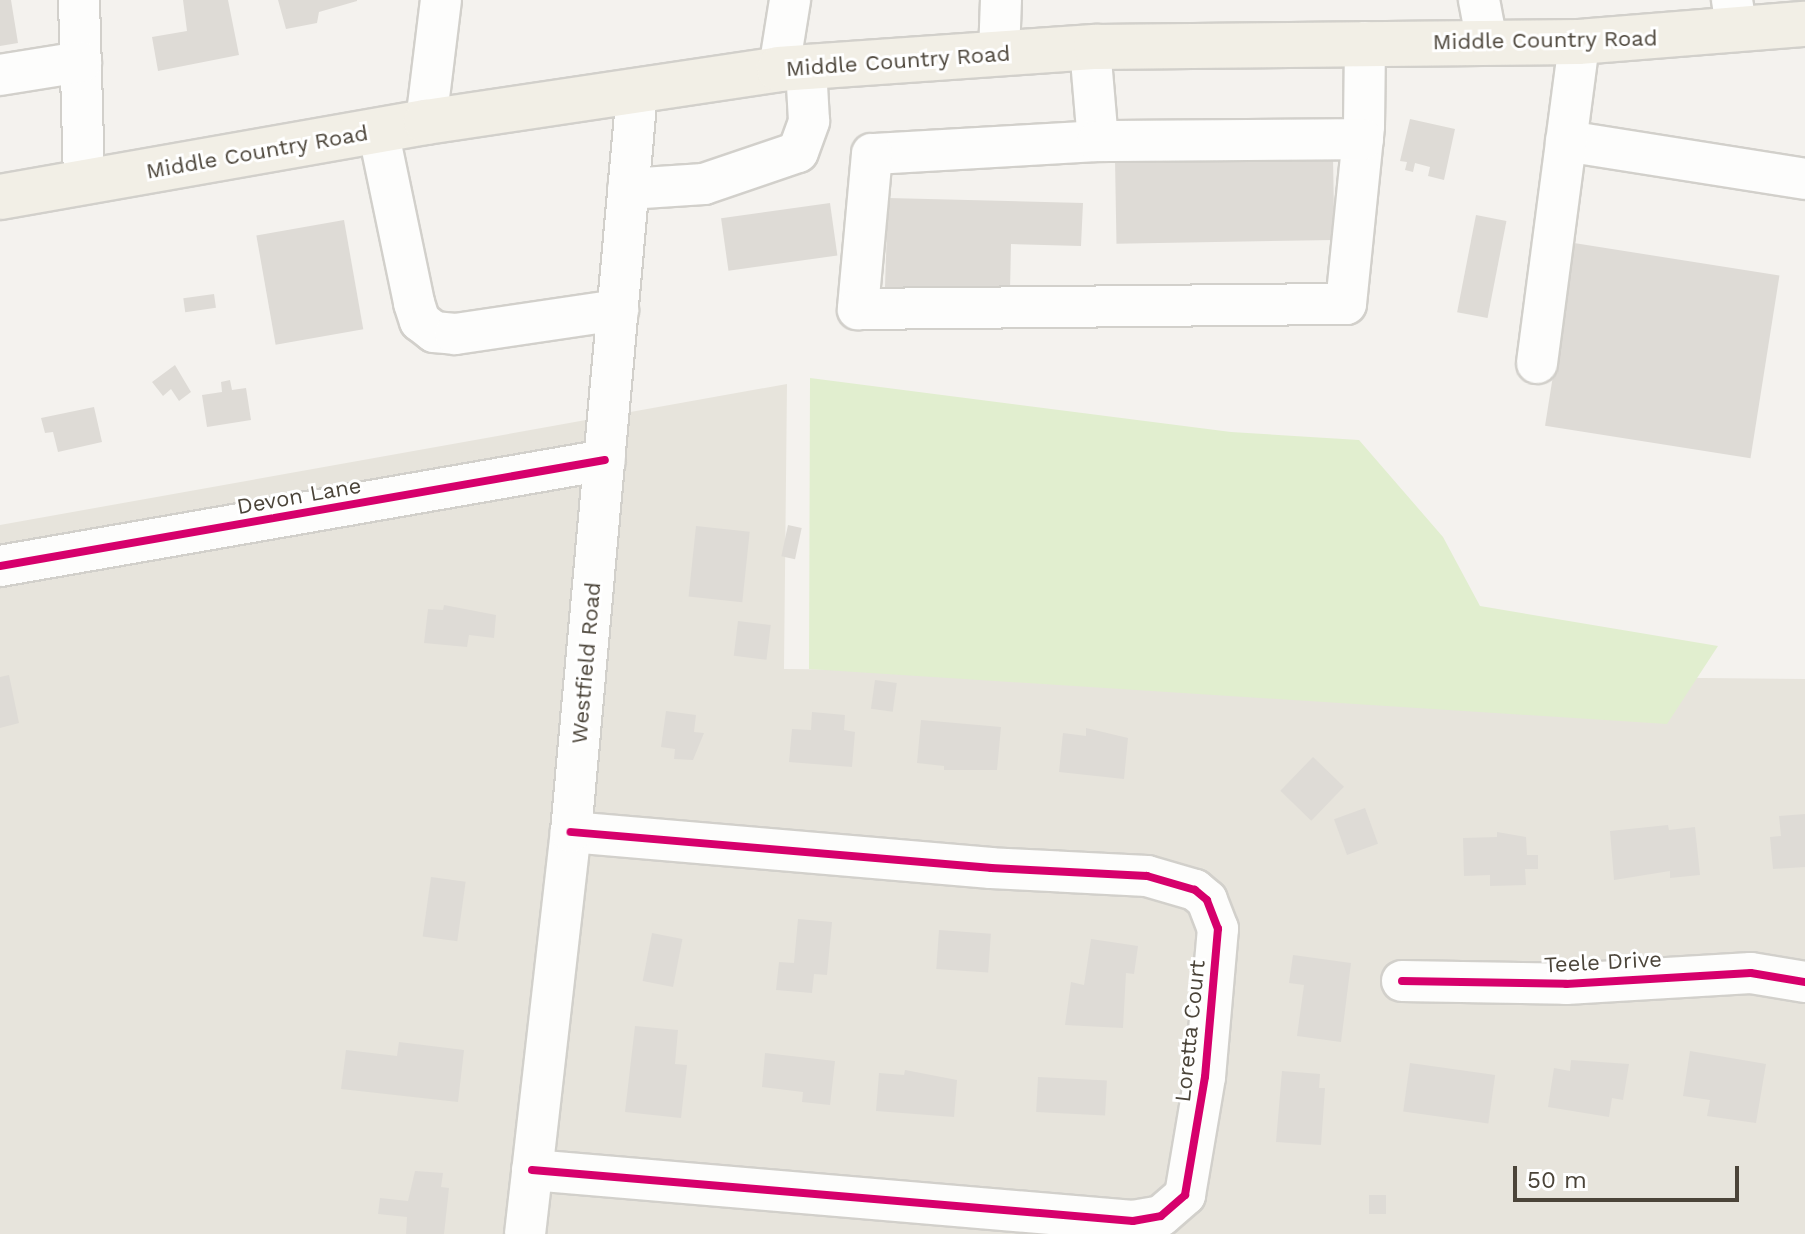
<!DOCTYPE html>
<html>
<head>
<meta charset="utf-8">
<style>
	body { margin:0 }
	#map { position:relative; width:1805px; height:1234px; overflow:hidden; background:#f4f2ee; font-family:"Work Sans",sans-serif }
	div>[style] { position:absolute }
	.residential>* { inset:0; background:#e7e4dc }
	.green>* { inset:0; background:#e1eecf }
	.building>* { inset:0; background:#dedbd6; transform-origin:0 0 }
	.roads { filter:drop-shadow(2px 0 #d2d0cb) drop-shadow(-2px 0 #d2d0cb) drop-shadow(0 2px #d2d0cb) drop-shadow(0 -2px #d2d0cb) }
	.minor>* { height:40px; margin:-20px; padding:0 20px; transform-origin:20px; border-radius:20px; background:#fdfdfc }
	.major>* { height:44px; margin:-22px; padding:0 22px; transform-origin:22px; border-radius:22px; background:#f2efe6 }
	.cycleway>* { height:8px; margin:-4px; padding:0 4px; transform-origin:4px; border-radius:4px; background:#d6006c }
	span { translate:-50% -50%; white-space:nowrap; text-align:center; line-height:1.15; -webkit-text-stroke:6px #fff; paint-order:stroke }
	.street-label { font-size:22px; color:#4b4439 }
	.scale { position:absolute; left:1513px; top:1166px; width:226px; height:36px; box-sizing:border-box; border:4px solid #4b4439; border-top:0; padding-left:10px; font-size:24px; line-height:28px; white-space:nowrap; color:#4b4439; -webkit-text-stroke:6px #fff; paint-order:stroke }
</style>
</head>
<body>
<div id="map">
	<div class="residential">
		<div style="clip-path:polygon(787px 384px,784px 669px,1805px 679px,1805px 1234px,0 1234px,0 525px)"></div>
	</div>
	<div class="green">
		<div style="clip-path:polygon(810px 378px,1231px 432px,1359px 440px,1443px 537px,1480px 606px,1718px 646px,1667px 724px,809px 669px)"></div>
	</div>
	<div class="building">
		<div style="clip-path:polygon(0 0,11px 0,18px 43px,0 46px)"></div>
		<div style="clip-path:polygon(183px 0,228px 0,239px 55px,158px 71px,152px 37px,187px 31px)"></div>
		<div style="clip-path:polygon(278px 0,357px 0,357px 1px,319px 12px,317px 23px,286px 29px)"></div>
		<div style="clip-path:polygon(1410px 119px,1455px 129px,1444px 180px,1428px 176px,1430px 167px,1415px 163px,1413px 172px,1405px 170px,1407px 162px,1400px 161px)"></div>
		<div style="left:1333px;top:157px;width:83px;height:218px;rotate:89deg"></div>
		<div style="clip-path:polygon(888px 198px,1083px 203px,1081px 246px,1011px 244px,1010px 290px,885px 287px)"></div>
		<div style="left:830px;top:203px;width:53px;height:110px;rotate:82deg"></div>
		<div style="left:1476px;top:215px;width:31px;height:99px;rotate:11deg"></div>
		<div style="left:344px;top:220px;width:111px;height:89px;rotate:80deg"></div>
		<div style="left:1574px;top:243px;width:208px;height:185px;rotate:9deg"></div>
		<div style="left:214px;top:294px;width:14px;height:31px;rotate:82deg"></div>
		<div style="clip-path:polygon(175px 365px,191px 392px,179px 401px,171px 389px,163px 396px,152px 382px)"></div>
		<div style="clip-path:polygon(230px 380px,232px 390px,246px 388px,251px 420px,207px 427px,202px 395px,222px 392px,221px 382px)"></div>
		<div style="clip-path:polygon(94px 407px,102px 442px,58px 452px,53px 432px,45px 433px,41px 418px)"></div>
		<div style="left:788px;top:525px;width:14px;height:32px;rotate:12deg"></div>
		<div style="left:696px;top:526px;width:54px;height:71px;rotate:6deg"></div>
		<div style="clip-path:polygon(444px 605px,496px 615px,494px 638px,469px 635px,467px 647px,424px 643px,428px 609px,443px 610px)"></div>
		<div style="left:738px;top:621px;width:33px;height:35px;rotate:7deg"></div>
		<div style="clip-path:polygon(9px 675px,19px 723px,0 728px,0 677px)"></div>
		<div style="left:875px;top:680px;width:22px;height:29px;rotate:8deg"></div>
		<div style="clip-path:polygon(666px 711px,696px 715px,694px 732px,704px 733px,693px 760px,674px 759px,675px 749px,661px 747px)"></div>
		<div style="clip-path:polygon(812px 712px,845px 715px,844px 730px,855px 732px,852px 767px,789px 762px,792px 729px,811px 730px)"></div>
		<div style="clip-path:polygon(921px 720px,1001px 727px,997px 770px,944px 770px,944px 766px,917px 763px)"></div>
		<div style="clip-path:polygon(1086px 728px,1128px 738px,1124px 779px,1059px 772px,1063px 733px,1086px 736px)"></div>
		<div style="left:1313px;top:757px;width:43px;height:47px;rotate:44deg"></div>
		<div style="left:1365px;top:808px;width:38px;height:33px;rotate:70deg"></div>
		<div style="clip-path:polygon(1805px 814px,1805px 867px,1773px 869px,1770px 837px,1781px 836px,1779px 816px)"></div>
		<div style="clip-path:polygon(1668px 825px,1669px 830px,1695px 827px,1700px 875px,1670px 878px,1670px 871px,1614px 880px,1610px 831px)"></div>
		<div style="clip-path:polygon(1497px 832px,1526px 837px,1527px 855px,1538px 855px,1538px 869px,1525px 869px,1526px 885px,1490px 886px,1490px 875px,1464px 876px,1463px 838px,1497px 837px)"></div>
		<div style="left:431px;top:877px;width:35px;height:60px;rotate:8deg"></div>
		<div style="clip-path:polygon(798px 919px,832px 922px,827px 975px,814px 974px,812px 993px,776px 990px,779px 962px,794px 963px)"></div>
		<div style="left:939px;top:930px;width:52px;height:39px;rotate:4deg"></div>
		<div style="left:652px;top:933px;width:31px;height:49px;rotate:11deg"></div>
		<div style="clip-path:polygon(1091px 939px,1138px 946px,1134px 974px,1126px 973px,1123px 1028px,1065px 1025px,1071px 982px,1084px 985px)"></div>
		<div style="clip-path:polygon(1293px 955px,1351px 963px,1341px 1042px,1297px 1036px,1304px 985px,1289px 983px)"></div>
		<div style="clip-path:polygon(635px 1026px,678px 1030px,675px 1064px,687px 1065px,681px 1118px,625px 1112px)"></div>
		<div style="clip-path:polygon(399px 1042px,464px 1050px,458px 1102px,341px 1089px,346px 1050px,397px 1056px)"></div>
		<div style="clip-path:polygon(1690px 1051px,1766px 1064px,1756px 1123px,1707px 1116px,1710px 1100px,1683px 1096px)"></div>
		<div style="clip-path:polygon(765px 1053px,835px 1061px,830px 1105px,802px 1102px,803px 1092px,762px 1087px)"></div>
		<div style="clip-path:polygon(1571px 1060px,1629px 1064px,1623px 1100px,1612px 1098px,1609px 1117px,1548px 1107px,1554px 1068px,1570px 1071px)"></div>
		<div style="left:1410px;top:1063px;width:86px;height:49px;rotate:8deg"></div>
		<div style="clip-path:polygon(905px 1070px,957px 1080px,954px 1117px,876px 1111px,879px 1073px,904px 1075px)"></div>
		<div style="clip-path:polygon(1282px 1071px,1320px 1074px,1319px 1088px,1325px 1088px,1321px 1145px,1276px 1142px)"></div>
		<div style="left:1038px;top:1077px;width:69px;height:35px;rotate:3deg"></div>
		<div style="clip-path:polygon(415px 1171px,443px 1173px,441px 1187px,449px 1188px,444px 1234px,406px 1234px,407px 1217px,378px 1214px,380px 1198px,408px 1201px)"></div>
		<div style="left:1369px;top:1195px;width:17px;height:19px"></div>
	</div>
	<div class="roads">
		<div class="minor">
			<div style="left:79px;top:0;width:183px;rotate:88.4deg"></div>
			<div style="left:1479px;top:0;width:43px;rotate:79.2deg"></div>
			<div style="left:1732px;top:0;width:31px;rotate:81deg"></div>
			<div style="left:1090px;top:48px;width:93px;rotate:85.1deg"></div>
			<div style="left:1098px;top:141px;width:226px;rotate:176.7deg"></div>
			<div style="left:872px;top:154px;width:156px;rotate:95.2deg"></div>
			<div style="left:858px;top:309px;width:488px;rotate:-0.6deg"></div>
			<div style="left:1346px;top:304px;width:179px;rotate:-84.2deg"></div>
			<div style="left:1364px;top:126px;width:84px;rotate:-89.3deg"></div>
			<div style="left:999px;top:54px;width:54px;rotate:-87.9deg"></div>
			<div style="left:779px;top:69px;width:70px;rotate:-80.9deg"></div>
			<div style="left:0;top:75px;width:82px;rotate:-9.1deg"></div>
			<div style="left:426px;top:122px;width:123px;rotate:-83deg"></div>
			<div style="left:378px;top:130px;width:177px;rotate:78.2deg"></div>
			<div style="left:414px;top:303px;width:19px;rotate:72deg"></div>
			<div style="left:420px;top:321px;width:18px;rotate:38deg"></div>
			<div style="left:434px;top:332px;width:21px;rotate:5deg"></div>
			<div style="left:455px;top:334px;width:165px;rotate:-8.4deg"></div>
			<div style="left:1098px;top:141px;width:265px;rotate:-0.4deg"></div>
			<div style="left:1566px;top:141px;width:242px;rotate:9deg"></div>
			<div style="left:628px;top:189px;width:76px;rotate:-3.8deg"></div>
			<div style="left:704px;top:184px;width:99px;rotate:-18.8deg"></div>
			<div style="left:798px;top:152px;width:33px;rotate:-70deg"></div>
			<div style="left:809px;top:121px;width:54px;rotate:-93.2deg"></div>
			<div style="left:1537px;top:363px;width:324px;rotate:-82.5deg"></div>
			<div style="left:0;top:566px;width:614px;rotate:-9.94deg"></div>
			<div style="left:1402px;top:981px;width:164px;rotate:1deg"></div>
			<div style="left:1566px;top:984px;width:185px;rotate:-3.4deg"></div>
			<div style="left:1751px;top:973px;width:55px;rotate:9.5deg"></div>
			<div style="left:532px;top:1170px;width:603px;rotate:4.85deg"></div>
			<div style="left:1133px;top:1221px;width:28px;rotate:-10deg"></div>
			<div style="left:1161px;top:1216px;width:32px;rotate:-41deg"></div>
			<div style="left:1185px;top:1195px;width:120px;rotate:-80.4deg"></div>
			<div style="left:1205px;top:1077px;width:149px;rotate:-85deg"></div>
			<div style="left:1218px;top:929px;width:31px;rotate:-111deg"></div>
			<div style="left:1207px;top:900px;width:16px;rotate:-140deg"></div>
			<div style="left:1195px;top:890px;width:50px;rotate:-163.7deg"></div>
			<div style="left:1147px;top:876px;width:156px;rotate:-177.1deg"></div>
			<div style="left:991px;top:868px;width:422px;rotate:-175.1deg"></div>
			<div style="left:525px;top:1234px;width:405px;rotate:-83.5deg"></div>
			<div style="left:571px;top:832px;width:743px;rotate:-84.9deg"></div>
		</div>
		<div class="major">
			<div style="left:0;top:197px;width:433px;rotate:-10deg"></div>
			<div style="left:426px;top:122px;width:357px;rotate:-8.5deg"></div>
			<div style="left:779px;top:69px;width:318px;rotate:-4deg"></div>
			<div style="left:1096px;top:47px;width:483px;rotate:-0.6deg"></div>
			<div style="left:1579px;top:42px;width:227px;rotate:-4.6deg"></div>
		</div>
	</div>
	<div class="cycleway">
		<div style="left:0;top:566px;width:614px;rotate:-9.94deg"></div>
		<div style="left:1402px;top:981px;width:164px;rotate:1deg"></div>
		<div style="left:1566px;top:984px;width:185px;rotate:-3.4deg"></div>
		<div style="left:1751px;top:973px;width:55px;rotate:9.5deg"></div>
		<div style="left:532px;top:1170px;width:603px;rotate:4.85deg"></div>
		<div style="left:1133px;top:1221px;width:28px;rotate:-10deg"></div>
		<div style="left:1161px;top:1216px;width:32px;rotate:-41deg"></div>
		<div style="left:1185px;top:1195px;width:120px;rotate:-80.4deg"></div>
		<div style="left:1205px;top:1077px;width:149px;rotate:-85deg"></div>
		<div style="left:1218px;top:929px;width:31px;rotate:-111deg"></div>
		<div style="left:1207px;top:900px;width:16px;rotate:-140deg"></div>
		<div style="left:1195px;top:890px;width:50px;rotate:-163.7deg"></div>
		<div style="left:1147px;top:876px;width:156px;rotate:-177.1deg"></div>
		<div style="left:991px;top:868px;width:422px;rotate:-175.1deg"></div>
	</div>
	<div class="street-label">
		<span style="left:1545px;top:40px;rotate:-1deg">Middle Country Road</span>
		<span style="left:898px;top:61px;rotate:-4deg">Middle Country Road</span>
		<span style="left:257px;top:152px;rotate:-10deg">Middle Country Road</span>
		<span style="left:299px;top:496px;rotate:-10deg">Devon Lane</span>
		<span style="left:586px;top:663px;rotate:-85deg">Westfield Road</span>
		<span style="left:1603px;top:962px;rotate:-3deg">Teele Drive</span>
		<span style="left:1190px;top:1031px;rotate:-84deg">Loretta Court</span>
	</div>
	<div class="scale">50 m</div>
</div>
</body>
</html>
